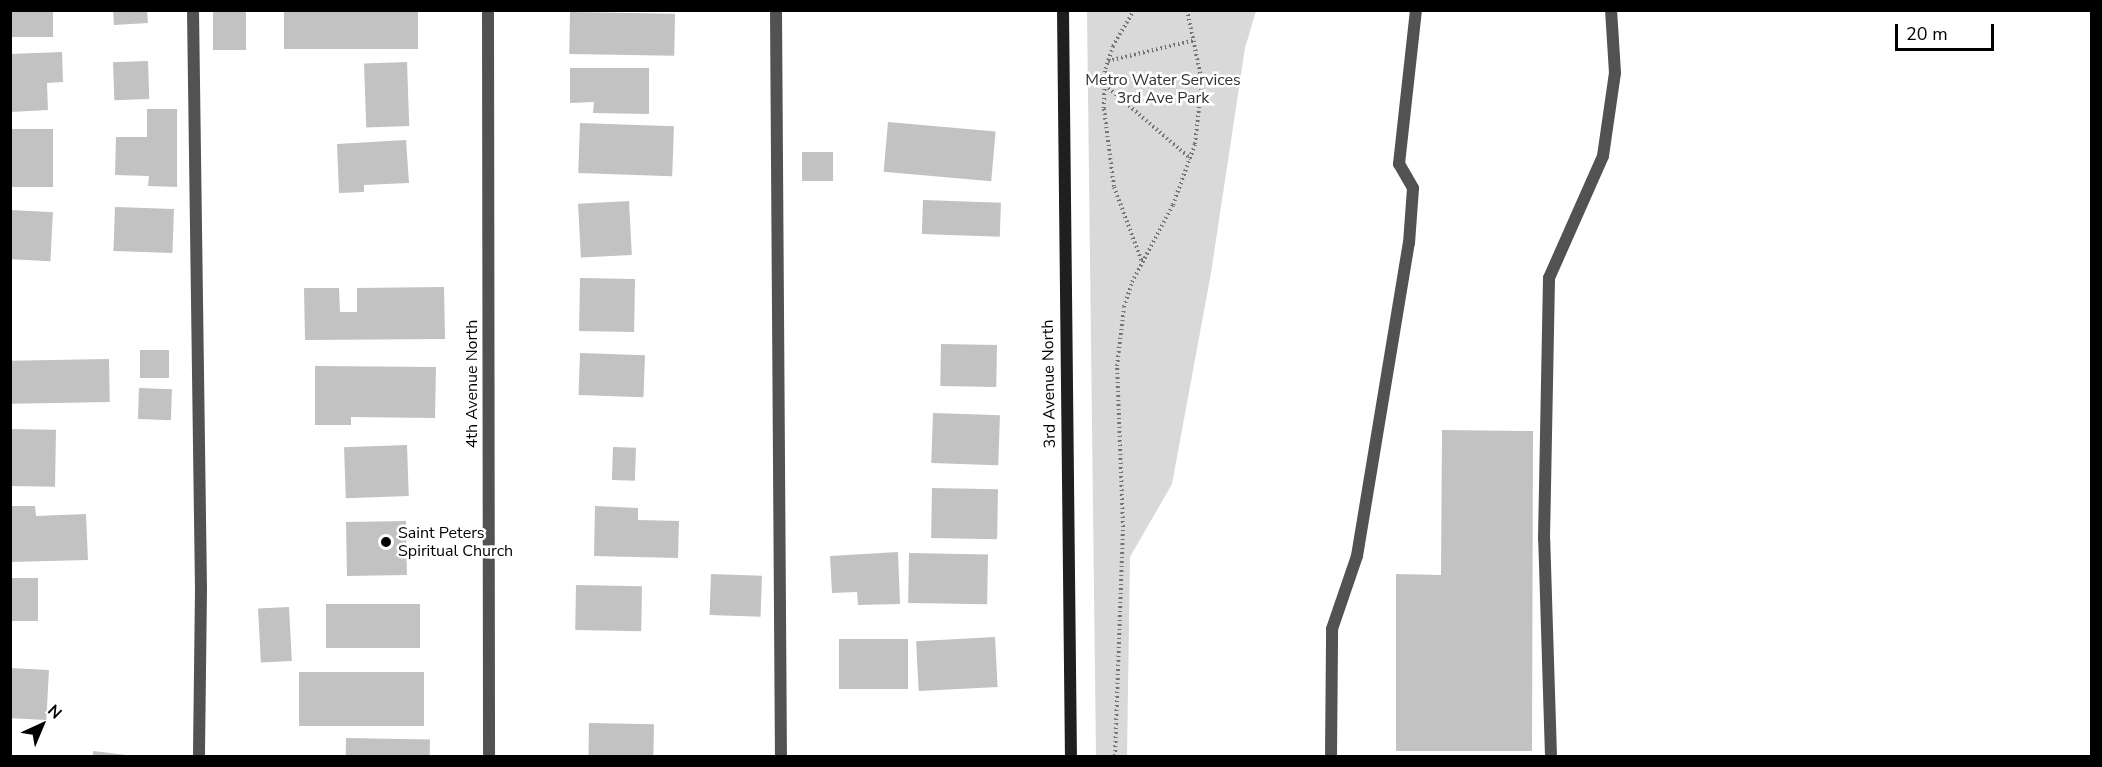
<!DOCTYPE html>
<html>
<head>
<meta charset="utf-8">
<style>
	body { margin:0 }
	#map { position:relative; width:2102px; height:767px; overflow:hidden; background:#fff; font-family:"Nunito Sans",sans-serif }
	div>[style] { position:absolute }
	.green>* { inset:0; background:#d9d9d9 }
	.building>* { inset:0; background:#c2c2c2; transform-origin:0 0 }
	.path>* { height:4px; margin-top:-2px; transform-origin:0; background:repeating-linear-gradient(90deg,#747474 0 1.5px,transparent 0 4.5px) }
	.lane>* { height:12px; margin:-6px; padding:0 6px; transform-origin:6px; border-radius:6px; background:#525252 }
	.street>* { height:12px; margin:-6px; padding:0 6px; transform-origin:6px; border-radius:6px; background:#525252 }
	.secondary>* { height:12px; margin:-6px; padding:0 6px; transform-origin:6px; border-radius:6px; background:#1f1f1f }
	.dots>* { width:16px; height:16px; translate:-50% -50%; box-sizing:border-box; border:3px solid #fff; border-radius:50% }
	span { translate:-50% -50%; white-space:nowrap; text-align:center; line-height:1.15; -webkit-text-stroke:5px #fff; paint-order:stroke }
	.park-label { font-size:16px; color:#303030 }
	.street-label { font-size:16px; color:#000 }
	.poi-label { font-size:16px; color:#000 }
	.left { translate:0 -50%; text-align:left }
	.frame { position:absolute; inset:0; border:12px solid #000; pointer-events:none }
	.north { position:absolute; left:12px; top:695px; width:60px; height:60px; -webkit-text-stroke:4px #fff; paint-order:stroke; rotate:44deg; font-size:16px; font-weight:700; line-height:24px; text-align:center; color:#000 }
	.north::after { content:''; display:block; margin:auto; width:21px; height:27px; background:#000; clip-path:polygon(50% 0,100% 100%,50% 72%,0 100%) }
	.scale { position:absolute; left:1895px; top:24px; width:99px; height:27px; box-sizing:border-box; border:3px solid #000; border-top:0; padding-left:8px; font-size:18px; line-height:21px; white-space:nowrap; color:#000; -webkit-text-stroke:4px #fff; paint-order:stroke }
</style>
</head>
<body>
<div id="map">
	<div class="green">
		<div style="clip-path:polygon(1087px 11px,1256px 11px,1245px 48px,1211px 273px,1172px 484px,1130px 557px,1127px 756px,1096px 756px)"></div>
	</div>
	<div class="building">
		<div style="left:10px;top:10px;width:43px;height:27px"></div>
		<div style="clip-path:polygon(113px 10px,147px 10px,148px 23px,114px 25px)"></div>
		<div style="left:213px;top:10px;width:33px;height:40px"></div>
		<div style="left:284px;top:10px;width:134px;height:39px"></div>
		<div style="left:570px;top:12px;width:105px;height:42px;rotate:1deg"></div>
		<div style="clip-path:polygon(62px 52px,63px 82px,47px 83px,48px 110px,10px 112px,10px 54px)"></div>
		<div style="left:148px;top:61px;width:38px;height:35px;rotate:88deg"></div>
		<div style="left:407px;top:62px;width:64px;height:43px;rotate:88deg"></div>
		<div style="clip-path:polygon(570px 68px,649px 68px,649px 114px,593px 113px,594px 102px,570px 103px)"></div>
		<div style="clip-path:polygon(147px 109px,177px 109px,177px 187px,148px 186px,149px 176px,115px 175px,116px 137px,147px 137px)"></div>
		<div style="left:888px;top:122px;width:108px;height:50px;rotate:5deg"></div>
		<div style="left:580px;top:123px;width:94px;height:50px;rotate:2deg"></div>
		<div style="left:10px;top:129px;width:43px;height:58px"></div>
		<div style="clip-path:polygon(406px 140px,409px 183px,364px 185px,364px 192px,339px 193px,337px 144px)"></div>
		<div style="left:802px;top:152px;width:31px;height:29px"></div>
		<div style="left:923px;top:200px;width:78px;height:34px;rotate:2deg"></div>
		<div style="left:629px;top:201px;width:54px;height:51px;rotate:87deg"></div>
		<div style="left:115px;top:207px;width:59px;height:44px;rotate:2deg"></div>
		<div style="left:10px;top:210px;width:43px;height:49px;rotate:3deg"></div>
		<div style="left:580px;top:278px;width:55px;height:53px;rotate:1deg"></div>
		<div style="clip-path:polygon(444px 287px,445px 339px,305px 340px,304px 288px,339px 288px,340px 312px,357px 312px,357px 288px)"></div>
		<div style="left:941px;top:344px;width:56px;height:42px;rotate:1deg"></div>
		<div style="left:140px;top:350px;width:29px;height:28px"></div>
		<div style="left:580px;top:353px;width:65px;height:42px;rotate:2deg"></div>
		<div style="left:109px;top:359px;width:43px;height:99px;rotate:89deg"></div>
		<div style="clip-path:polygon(315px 366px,436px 367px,435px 418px,351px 417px,351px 425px,315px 425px)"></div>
		<div style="left:139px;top:388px;width:33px;height:31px;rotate:2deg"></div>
		<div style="left:933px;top:413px;width:67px;height:50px;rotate:2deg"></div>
		<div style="left:10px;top:429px;width:46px;height:57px;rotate:1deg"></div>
		<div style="clip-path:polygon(1442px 430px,1533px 431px,1532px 751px,1396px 751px,1396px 574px,1441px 575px)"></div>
		<div style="left:407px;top:445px;width:51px;height:63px;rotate:88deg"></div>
		<div style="left:613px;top:447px;width:23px;height:33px;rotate:2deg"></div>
		<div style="left:932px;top:488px;width:66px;height:50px;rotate:1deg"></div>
		<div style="clip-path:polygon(10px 506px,35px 506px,36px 516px,86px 514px,88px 560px,10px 562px)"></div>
		<div style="clip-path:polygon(595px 506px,638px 508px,638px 520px,679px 521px,678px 558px,594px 556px)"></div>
		<div style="left:406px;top:521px;width:54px;height:60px;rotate:89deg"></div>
		<div style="clip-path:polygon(898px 552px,900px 604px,858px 605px,857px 592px,832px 593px,830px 556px)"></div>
		<div style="left:909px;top:553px;width:79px;height:50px;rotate:1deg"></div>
		<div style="left:711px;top:574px;width:51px;height:41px;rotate:2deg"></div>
		<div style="left:10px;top:578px;width:28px;height:43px"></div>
		<div style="left:576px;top:585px;width:66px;height:45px;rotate:1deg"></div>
		<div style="left:326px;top:604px;width:94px;height:44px"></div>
		<div style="left:289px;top:607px;width:54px;height:31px;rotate:87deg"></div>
		<div style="left:995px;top:637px;width:50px;height:79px;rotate:87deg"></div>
		<div style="left:839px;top:639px;width:69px;height:50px"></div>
		<div style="left:10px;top:668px;width:39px;height:50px;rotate:3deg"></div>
		<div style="left:299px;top:672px;width:125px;height:54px"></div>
		<div style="left:589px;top:723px;width:65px;height:33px;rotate:1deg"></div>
		<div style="left:346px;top:738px;width:84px;height:18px;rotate:1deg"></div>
		<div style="clip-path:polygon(93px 751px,127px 755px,127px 756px,93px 756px)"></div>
	</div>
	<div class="path">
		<div style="left:1134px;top:10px;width:42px;rotate:120.3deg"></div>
		<div style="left:1113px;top:46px;width:26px;rotate:108deg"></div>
		<div style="left:1105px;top:71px;width:38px;rotate:92deg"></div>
		<div style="left:1104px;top:109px;width:79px;rotate:82.7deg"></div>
		<div style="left:1114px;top:187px;width:80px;rotate:69.5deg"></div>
		<div style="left:1108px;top:61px;width:89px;rotate:-13.6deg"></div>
		<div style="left:1105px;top:85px;width:113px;rotate:40.7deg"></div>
		<div style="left:1115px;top:756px;width:229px;rotate:-88deg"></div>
		<div style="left:1123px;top:527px;width:161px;rotate:-92.1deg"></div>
		<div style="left:1117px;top:366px;width:59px;rotate:-83.2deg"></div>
		<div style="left:1124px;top:307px;width:26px;rotate:-72deg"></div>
		<div style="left:1132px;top:282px;width:87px;rotate:-62deg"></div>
		<div style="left:1173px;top:205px;width:65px;rotate:-70.2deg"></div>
		<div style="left:1195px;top:144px;width:62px;rotate:-83.6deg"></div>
		<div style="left:1202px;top:82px;width:74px;rotate:-101.8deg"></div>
	</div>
	<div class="lane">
		<div style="left:193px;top:10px;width:579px;rotate:89.21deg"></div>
		<div style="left:201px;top:589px;width:167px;rotate:90.7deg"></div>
		<div style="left:776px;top:10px;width:746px;rotate:89.62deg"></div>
		<div style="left:1331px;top:756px;width:127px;rotate:-89.5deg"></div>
		<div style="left:1332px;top:629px;width:77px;rotate:-71.1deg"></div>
		<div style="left:1357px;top:556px;width:317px;rotate:-80.6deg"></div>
		<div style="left:1409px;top:243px;width:55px;rotate:-85.8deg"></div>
		<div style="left:1413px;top:188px;width:28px;rotate:-120deg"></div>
		<div style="left:1399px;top:164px;width:155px;rotate:-83.7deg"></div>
		<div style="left:1551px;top:756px;width:217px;rotate:-91.8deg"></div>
		<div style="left:1544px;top:539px;width:261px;rotate:-88.9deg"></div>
		<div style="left:1549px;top:278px;width:133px;rotate:-66.1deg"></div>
		<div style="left:1603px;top:156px;width:84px;rotate:-81.8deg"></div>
		<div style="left:1615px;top:73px;width:63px;rotate:-93.6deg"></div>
	</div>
	<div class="street">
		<div style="left:488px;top:10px;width:746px;rotate:89.92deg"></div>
	</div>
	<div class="secondary">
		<div style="left:1063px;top:10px;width:746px;rotate:89.39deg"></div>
	</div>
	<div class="dots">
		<div style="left:386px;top:542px;background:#000"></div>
	</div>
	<div class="park-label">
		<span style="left:1163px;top:89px">Metro Water Services<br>3rd Ave Park</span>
	</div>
	<div class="street-label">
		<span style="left:472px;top:384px;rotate:-90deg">4th Avenue North</span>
		<span style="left:1049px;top:384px;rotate:-91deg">3rd Avenue North</span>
	</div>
	<div class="poi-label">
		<span class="left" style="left:398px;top:542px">Saint Peters<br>Spiritual Church</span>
	</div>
	<div class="frame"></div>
	<div class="north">N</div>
	<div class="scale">20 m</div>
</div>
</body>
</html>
